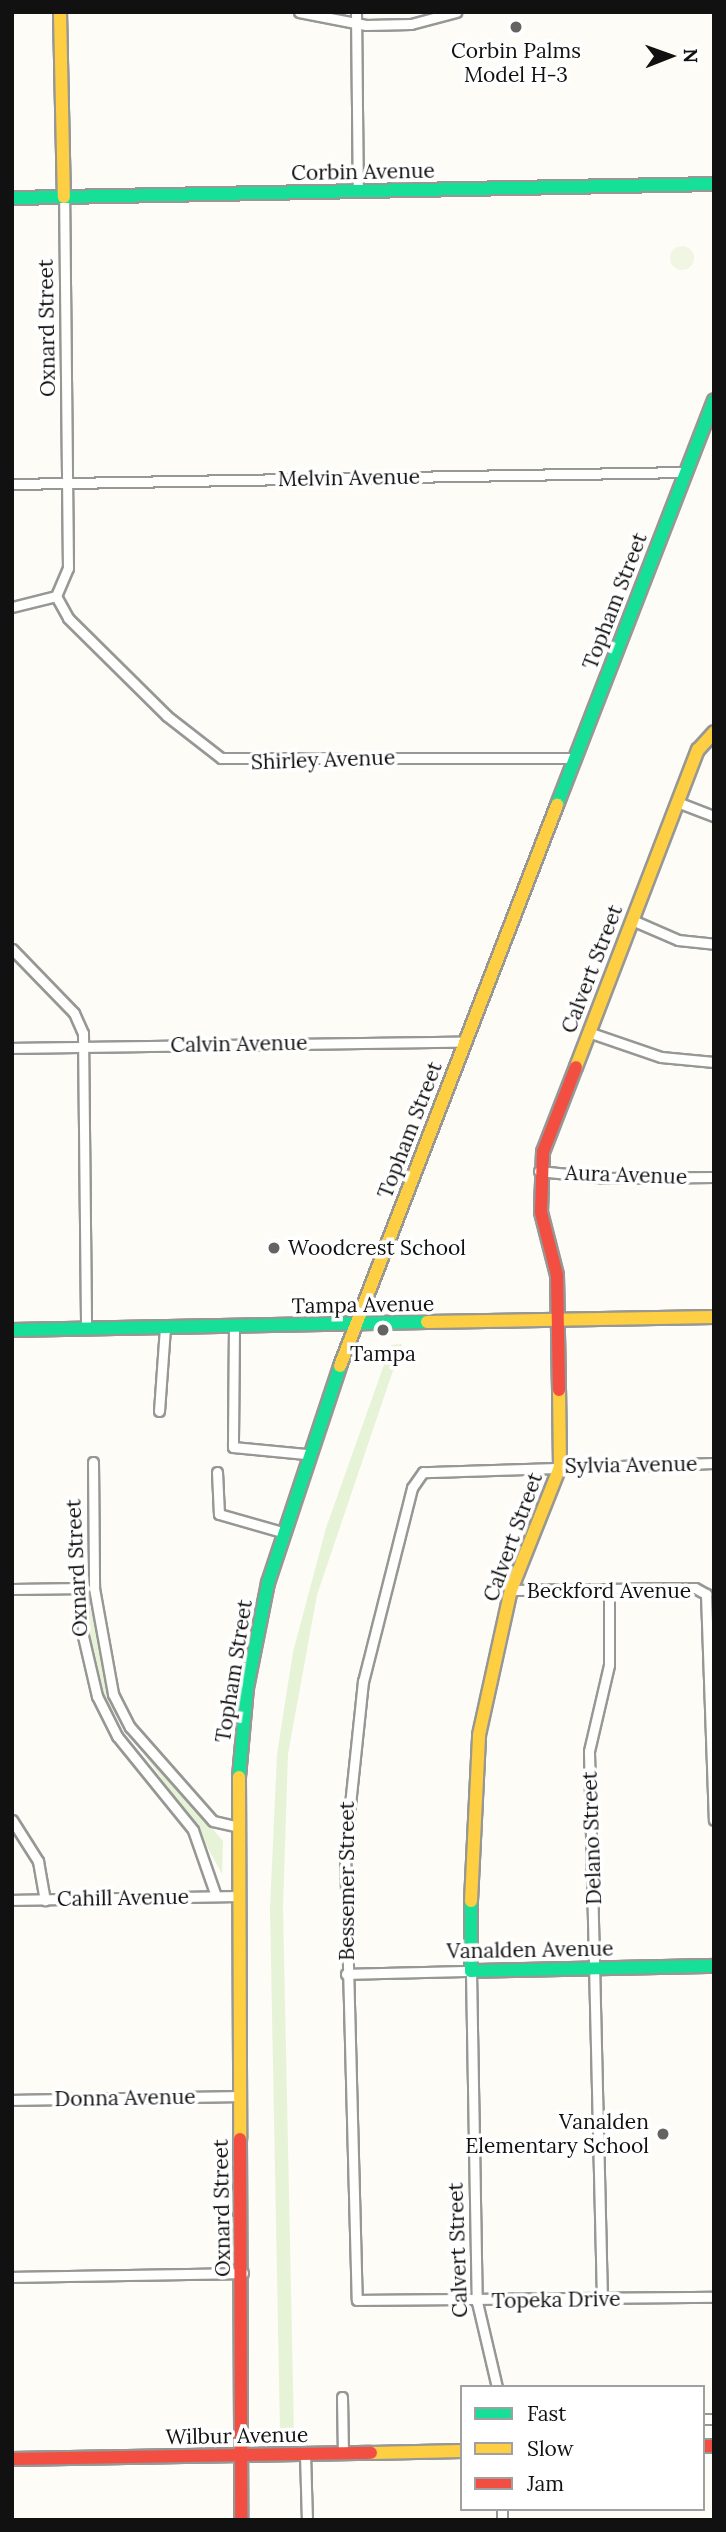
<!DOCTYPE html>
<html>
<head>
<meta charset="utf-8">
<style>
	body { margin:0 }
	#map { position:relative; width:726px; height:2532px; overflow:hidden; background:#fdfcf7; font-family:Lora,serif }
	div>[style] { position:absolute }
	.green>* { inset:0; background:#e7f3d7 }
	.pitch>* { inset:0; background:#f0f6e1 }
	.round { border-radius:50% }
	.roads { filter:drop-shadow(2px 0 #979795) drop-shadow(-2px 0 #979795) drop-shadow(0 2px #979795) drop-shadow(0 -2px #979795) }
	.street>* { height:9px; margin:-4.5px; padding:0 4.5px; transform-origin:4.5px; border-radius:4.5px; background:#fffffe }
	.fast>* { height:12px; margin:-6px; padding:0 6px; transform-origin:6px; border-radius:6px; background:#16e098 }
	.slow>* { height:12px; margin:-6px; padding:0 6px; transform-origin:6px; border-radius:6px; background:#ffcf43 }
	.jam>* { height:12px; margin:-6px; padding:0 6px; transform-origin:6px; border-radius:6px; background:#f24e42 }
	.dots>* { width:19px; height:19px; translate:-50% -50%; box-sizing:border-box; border:4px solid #fff; border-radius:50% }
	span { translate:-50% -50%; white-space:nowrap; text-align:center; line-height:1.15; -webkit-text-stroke:7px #fff; paint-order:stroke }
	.poi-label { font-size:21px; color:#111 }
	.left { translate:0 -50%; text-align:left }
	.right { translate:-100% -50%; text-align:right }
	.street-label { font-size:21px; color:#111 }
	.frame { position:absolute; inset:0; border:14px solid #111; pointer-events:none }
	.legend { position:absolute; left:460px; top:2385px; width:245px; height:126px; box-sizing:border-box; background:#fff; border:2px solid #a0a0a0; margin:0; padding:9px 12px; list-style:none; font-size:21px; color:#111 }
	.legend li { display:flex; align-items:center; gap:14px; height:35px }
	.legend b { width:35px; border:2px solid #a0a0a0 }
	.north { position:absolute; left:635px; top:21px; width:70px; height:70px; -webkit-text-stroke:5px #fff; paint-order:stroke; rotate:89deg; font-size:19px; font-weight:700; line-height:28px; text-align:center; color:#111 }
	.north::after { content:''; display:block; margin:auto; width:24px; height:32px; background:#111; clip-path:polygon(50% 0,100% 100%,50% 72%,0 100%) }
</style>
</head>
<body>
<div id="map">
	<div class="green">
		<div style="clip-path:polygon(402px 1344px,317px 1595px,288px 1754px,283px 1907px,294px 2433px,280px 2432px,270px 1909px,277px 1754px,293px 1652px,326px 1528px,391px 1345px)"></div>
		<div style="clip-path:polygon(93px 1607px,107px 1689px,127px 1729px,223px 1841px,222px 1874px,196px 1826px,104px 1699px,90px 1657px,86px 1609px)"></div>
	</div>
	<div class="pitch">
		<div class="round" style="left:670px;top:246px;width:24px;height:24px"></div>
	</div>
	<div class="roads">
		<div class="street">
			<div style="left:299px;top:12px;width:68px;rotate:11deg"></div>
			<div style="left:366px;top:25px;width:45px;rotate:-1.3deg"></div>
			<div style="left:411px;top:24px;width:47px;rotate:-14.9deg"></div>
			<div style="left:356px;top:12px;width:180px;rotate:89.4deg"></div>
			<div style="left:12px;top:484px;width:674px;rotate:-1.02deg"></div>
			<div style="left:56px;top:596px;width:25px;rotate:61deg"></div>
			<div style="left:68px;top:618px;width:139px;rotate:44.7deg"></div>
			<div style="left:167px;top:716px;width:68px;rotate:37.9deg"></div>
			<div style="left:221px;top:758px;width:354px"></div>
			<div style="left:12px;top:607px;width:45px;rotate:-14deg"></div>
			<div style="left:56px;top:596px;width:30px;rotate:-67deg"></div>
			<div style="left:68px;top:568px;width:371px;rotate:-90.6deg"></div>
			<div style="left:677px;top:802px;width:40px;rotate:21deg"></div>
			<div style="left:632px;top:920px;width:50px;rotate:23.5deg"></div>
			<div style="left:678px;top:940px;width:36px;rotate:6deg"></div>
			<div style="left:12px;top:949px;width:89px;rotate:45.9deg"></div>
			<div style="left:74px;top:1013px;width:22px;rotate:66deg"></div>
			<div style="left:83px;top:1033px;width:296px;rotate:89.4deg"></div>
			<div style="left:588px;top:1032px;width:77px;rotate:18.9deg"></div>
			<div style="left:661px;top:1057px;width:53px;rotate:5.4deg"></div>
			<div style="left:12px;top:1048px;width:453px;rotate:-0.8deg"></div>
			<div style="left:539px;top:1171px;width:67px;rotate:6deg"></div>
			<div style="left:606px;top:1178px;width:108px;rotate:-0.5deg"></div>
			<div style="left:234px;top:1326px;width:121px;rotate:90.5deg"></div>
			<div style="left:233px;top:1447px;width:73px;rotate:5.5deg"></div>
			<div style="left:159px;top:1411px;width:83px;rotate:-85.9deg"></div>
			<div style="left:93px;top:1462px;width:126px;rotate:89.5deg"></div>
			<div style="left:94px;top:1588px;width:108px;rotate:79.8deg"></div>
			<div style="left:113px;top:1694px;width:37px;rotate:63deg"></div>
			<div style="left:130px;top:1727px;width:125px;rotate:48.6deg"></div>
			<div style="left:213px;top:1821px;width:23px;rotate:13deg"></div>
			<div style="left:714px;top:1463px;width:291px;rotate:178.2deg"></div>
			<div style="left:423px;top:1472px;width:19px;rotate:125deg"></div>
			<div style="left:412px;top:1488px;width:199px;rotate:104.2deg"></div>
			<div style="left:363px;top:1681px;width:171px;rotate:96deg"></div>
			<div style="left:345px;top:1851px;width:449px;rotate:88.5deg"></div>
			<div style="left:357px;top:2300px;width:357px;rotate:-0.5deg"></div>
			<div style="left:217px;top:1472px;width:42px;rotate:87.3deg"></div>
			<div style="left:219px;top:1514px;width:66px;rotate:15.9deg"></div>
			<div style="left:82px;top:1588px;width:48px;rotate:88.8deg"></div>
			<div style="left:83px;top:1636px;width:62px;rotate:76.9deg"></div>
			<div style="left:97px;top:1696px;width:45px;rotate:63.4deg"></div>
			<div style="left:117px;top:1736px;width:121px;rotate:51deg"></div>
			<div style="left:193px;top:1830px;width:70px;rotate:70.8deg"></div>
			<div style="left:12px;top:1589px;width:73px;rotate:-0.8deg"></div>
			<div style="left:511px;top:1590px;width:184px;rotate:-0.6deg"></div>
			<div style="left:695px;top:1588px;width:13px;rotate:29deg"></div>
			<div style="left:706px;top:1594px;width:226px;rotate:88deg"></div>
			<div style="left:12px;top:1820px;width:49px;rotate:57.6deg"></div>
			<div style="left:38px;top:1861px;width:40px;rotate:80deg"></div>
			<div style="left:12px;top:1900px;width:222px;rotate:-1deg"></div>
			<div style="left:346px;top:1974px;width:125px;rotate:-1.4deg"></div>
			<div style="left:471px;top:1971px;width:331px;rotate:89deg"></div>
			<div style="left:477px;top:2302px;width:87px;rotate:76.8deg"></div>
			<div style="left:12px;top:2100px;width:226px;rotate:-1deg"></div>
			<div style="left:12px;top:2277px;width:231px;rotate:-1deg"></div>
			<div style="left:602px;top:2300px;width:549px;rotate:-91.36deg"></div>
			<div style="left:589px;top:1751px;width:88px;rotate:-76.9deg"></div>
			<div style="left:609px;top:1665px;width:75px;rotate:-90deg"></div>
			<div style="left:342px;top:2397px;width:56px;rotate:89deg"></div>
			<div style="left:703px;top:2419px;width:11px"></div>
			<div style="left:305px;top:2454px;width:66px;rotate:88.3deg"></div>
			<div style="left:502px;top:2509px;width:11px;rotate:90deg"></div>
		</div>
		<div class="fast">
			<div style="left:12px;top:198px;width:702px;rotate:-1.14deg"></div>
			<div style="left:557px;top:805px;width:434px;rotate:-68.8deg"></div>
			<div style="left:12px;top:1330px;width:415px;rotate:-1.1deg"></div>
			<div style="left:239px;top:1777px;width:89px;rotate:-84.9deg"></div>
			<div style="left:247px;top:1688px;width:107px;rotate:-78.7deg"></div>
			<div style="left:268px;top:1583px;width:229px;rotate:-71.6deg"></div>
			<div style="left:471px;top:1901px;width:70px;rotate:90deg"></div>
			<div style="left:471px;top:1971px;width:243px;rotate:-1.2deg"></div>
		</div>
		<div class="slow">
			<div style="left:60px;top:12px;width:185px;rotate:88.8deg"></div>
			<div style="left:576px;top:1067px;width:340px;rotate:-69deg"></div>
			<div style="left:698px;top:750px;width:24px;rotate:-48deg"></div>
			<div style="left:427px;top:1322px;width:287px;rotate:-1deg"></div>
			<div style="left:340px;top:1366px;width:602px;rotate:-68.85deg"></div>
			<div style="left:239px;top:1777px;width:362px;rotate:89.8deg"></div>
			<div style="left:471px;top:1901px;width:166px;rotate:-87.2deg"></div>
			<div style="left:479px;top:1735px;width:148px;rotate:-77.6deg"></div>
			<div style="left:511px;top:1590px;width:132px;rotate:-68.3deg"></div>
			<div style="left:560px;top:1467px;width:77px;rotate:-90.7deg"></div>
			<div style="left:371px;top:2453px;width:91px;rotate:-1.3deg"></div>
		</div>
		<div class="jam">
			<div style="left:559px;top:1390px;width:115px;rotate:-91deg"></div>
			<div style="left:557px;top:1275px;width:65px;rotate:-104.3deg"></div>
			<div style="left:541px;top:1212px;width:60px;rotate:-88.1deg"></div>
			<div style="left:543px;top:1152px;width:91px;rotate:-68.8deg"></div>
			<div style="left:240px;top:2139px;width:381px;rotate:89.8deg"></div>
			<div style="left:703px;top:2446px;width:11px"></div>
			<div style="left:12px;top:2459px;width:359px;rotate:-1deg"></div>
		</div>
	</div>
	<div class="dots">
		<div style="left:516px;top:27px;background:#646362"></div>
		<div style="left:274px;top:1248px;background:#646362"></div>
		<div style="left:383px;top:1330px;background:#646362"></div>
		<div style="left:663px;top:2134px;background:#646362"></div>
	</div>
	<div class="poi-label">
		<span style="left:516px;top:63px">Corbin Palms<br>Model H-3</span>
		<span class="left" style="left:288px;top:1248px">Woodcrest School</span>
		<span style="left:383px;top:1354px">Tampa</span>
		<span class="right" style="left:649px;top:2134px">Vanalden<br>Elementary School</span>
	</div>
	<div class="street-label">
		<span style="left:363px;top:172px;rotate:-1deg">Corbin Avenue</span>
		<span style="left:47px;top:328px;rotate:-91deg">Oxnard Street</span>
		<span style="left:349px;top:478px;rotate:-1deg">Melvin Avenue</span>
		<span style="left:615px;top:601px;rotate:-69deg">Topham Street</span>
		<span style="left:323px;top:760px;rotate:-2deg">Shirley Avenue</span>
		<span style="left:592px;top:969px;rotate:-69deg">Calvert Street</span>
		<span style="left:239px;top:1044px;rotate:-1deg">Calvin Avenue</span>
		<span style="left:410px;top:1130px;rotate:-69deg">Topham Street</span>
		<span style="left:626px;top:1175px;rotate:2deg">Aura Avenue</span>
		<span style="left:363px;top:1305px;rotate:-1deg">Tampa Avenue</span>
		<span style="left:631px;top:1465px;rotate:-1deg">Sylvia Avenue</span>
		<span style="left:513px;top:1537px;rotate:-70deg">Calvert Street</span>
		<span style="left:77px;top:1568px;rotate:-93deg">Oxnard Street</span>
		<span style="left:609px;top:1591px">Beckford Avenue</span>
		<span style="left:234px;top:1671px;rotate:-81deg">Topham Street</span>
		<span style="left:592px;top:1838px;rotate:-92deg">Delano Street</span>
		<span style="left:347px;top:1881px;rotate:-90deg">Bessemer Street</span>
		<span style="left:123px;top:1898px;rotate:-1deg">Cahill Avenue</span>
		<span style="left:530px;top:1950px;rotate:-1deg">Vanalden Avenue</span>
		<span style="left:125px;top:2098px;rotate:-1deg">Donna Avenue</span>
		<span style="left:222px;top:2208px;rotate:-91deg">Oxnard Street</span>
		<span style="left:458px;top:2250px;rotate:-92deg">Calvert Street</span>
		<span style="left:556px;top:2300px;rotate:-1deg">Topeka Drive</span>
		<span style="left:237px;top:2436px;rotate:-1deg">Wilbur Avenue</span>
	</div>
	<div class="frame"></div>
	<ul class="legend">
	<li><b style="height:9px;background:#16e098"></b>Fast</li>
	<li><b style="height:9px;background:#ffcf43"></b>Slow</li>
	<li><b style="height:9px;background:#f24e42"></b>Jam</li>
	</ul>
	<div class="north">N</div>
</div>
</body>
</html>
